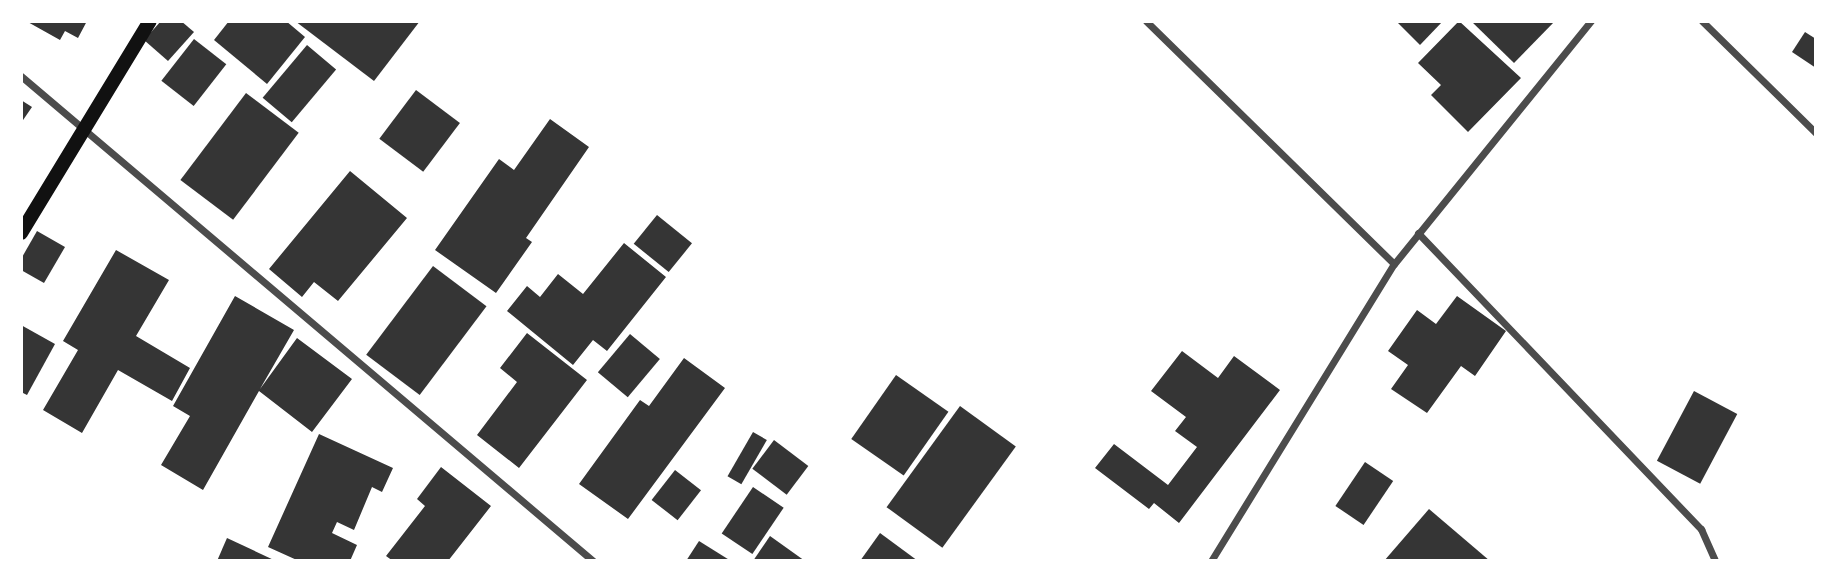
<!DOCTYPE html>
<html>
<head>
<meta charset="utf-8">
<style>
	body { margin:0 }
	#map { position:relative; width:1837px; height:582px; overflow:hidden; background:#fff; font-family:"DM Sans",sans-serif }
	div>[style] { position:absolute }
	.building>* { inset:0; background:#353535; transform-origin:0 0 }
	.minor>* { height:7px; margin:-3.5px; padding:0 3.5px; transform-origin:3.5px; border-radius:3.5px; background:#4c4c4c }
	.secondary>* { height:14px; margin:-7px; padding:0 7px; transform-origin:7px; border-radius:7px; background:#111 }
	span { translate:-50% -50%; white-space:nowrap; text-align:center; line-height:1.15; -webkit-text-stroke:7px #fff; paint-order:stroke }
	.frame { position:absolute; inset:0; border:23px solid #fff; pointer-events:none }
</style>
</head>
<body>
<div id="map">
	<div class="building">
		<div style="clip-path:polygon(26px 21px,87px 21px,78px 38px,65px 31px,60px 40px)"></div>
		<div style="clip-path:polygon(161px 21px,181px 21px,194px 32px,168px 61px,144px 40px)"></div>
		<div style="clip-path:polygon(229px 21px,286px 21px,305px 37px,267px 84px,214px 40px)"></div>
		<div style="clip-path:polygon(295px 21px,420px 21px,374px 81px)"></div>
		<div style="clip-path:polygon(1396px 21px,1443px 21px,1420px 45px)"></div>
		<div style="clip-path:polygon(1459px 21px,1521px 78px,1468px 132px,1431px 95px,1441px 85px,1418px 63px)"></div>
		<div style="clip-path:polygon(1471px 21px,1555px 21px,1514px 63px)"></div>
		<div style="clip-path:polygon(1805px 32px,1816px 39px,1816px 68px,1792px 52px)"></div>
		<div style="left:194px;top:39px;width:41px;height:53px;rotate:38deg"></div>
		<div style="left:307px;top:45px;width:38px;height:69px;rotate:40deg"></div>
		<div style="left:416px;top:90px;width:55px;height:61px;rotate:37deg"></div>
		<div style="left:246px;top:93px;width:66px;height:109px;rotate:37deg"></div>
		<div style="clip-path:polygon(21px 100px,32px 107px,21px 123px)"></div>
		<div style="clip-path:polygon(550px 119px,589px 147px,526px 238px,532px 242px,496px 293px,435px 250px,499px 159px,514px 170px)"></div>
		<div style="clip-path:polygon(350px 171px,407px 218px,338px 301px,314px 282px,302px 297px,269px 269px)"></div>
		<div style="left:657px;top:215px;width:45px;height:37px;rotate:39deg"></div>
		<div style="clip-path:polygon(37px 231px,65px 247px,44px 283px,21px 270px,21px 259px)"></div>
		<div style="clip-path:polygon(624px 243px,666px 277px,607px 351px,593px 340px,573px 365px,507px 311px,527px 286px,540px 297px,558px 274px,583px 294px)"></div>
		<div style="clip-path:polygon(116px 250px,169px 280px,136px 336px,190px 368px,172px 401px,118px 370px,82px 433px,43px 410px,78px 350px,63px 341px)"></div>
		<div style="left:433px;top:266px;width:67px;height:111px;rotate:37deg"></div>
		<div style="clip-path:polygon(235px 296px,294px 330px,260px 389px,297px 338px,352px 379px,312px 432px,259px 391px,203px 490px,161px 465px,190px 416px,173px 406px)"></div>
		<div style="clip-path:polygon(1457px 296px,1506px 331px,1475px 376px,1461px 366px,1427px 413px,1391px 389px,1408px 365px,1388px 351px,1417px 310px,1436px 324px)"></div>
		<div style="clip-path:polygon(21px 325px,55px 344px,27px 395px,21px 392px)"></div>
		<div style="clip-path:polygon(527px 333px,587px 380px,519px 468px,477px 435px,517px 382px,500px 368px)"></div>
		<div style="left:630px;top:334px;width:39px;height:50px;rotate:40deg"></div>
		<div style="clip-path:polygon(1182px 351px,1218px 378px,1234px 356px,1280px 390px,1179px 523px,1154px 503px,1149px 509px,1095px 468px,1114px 444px,1168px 485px,1197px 447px,1175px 431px,1186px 417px,1151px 391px)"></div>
		<div style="clip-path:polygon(684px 358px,725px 388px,628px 519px,579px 484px,640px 400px,649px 406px)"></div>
		<div style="left:896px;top:375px;width:64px;height:78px;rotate:35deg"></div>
		<div style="left:1694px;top:391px;width:49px;height:79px;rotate:28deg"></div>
		<div style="left:960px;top:406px;width:69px;height:125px;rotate:36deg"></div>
		<div style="left:753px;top:432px;width:16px;height:51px;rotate:30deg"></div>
		<div style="clip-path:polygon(319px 434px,393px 468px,382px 492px,372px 487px,354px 530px,337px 522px,332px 533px,357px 545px,350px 561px,299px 561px,268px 547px)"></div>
		<div style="left:774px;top:440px;width:43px;height:36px;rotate:37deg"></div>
		<div style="left:1365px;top:462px;width:34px;height:53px;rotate:34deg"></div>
		<div style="clip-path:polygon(441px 467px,491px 506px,448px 561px,393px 561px,386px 556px,425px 506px,417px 499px)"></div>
		<div style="left:675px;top:470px;width:33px;height:38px;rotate:38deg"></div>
		<div style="left:753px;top:487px;width:37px;height:56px;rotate:34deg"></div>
		<div style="clip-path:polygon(1429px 509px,1490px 561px,1384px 561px)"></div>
		<div style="clip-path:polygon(880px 533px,918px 561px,860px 561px)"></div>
		<div style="clip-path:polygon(770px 536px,805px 561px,753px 561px)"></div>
		<div style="clip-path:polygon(227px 538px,276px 561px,217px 561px)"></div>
		<div style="clip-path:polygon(699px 541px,731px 561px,686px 561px)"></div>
	</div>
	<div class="minor">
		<div style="left:1146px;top:21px;width:347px;rotate:44.4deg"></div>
		<div style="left:1702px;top:21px;width:160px;rotate:44.5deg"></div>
		<div style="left:21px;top:76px;width:750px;rotate:40.29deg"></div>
		<div style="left:1418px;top:233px;width:410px;rotate:46.3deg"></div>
		<div style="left:1701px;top:529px;width:35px;rotate:66deg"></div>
		<div style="left:1211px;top:561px;width:349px;rotate:-58.4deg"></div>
		<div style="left:1394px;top:264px;width:313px;rotate:-51deg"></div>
	</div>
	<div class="secondary">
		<div style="left:21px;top:233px;width:248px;rotate:-58.7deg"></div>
	</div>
	<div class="frame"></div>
</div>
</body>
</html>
